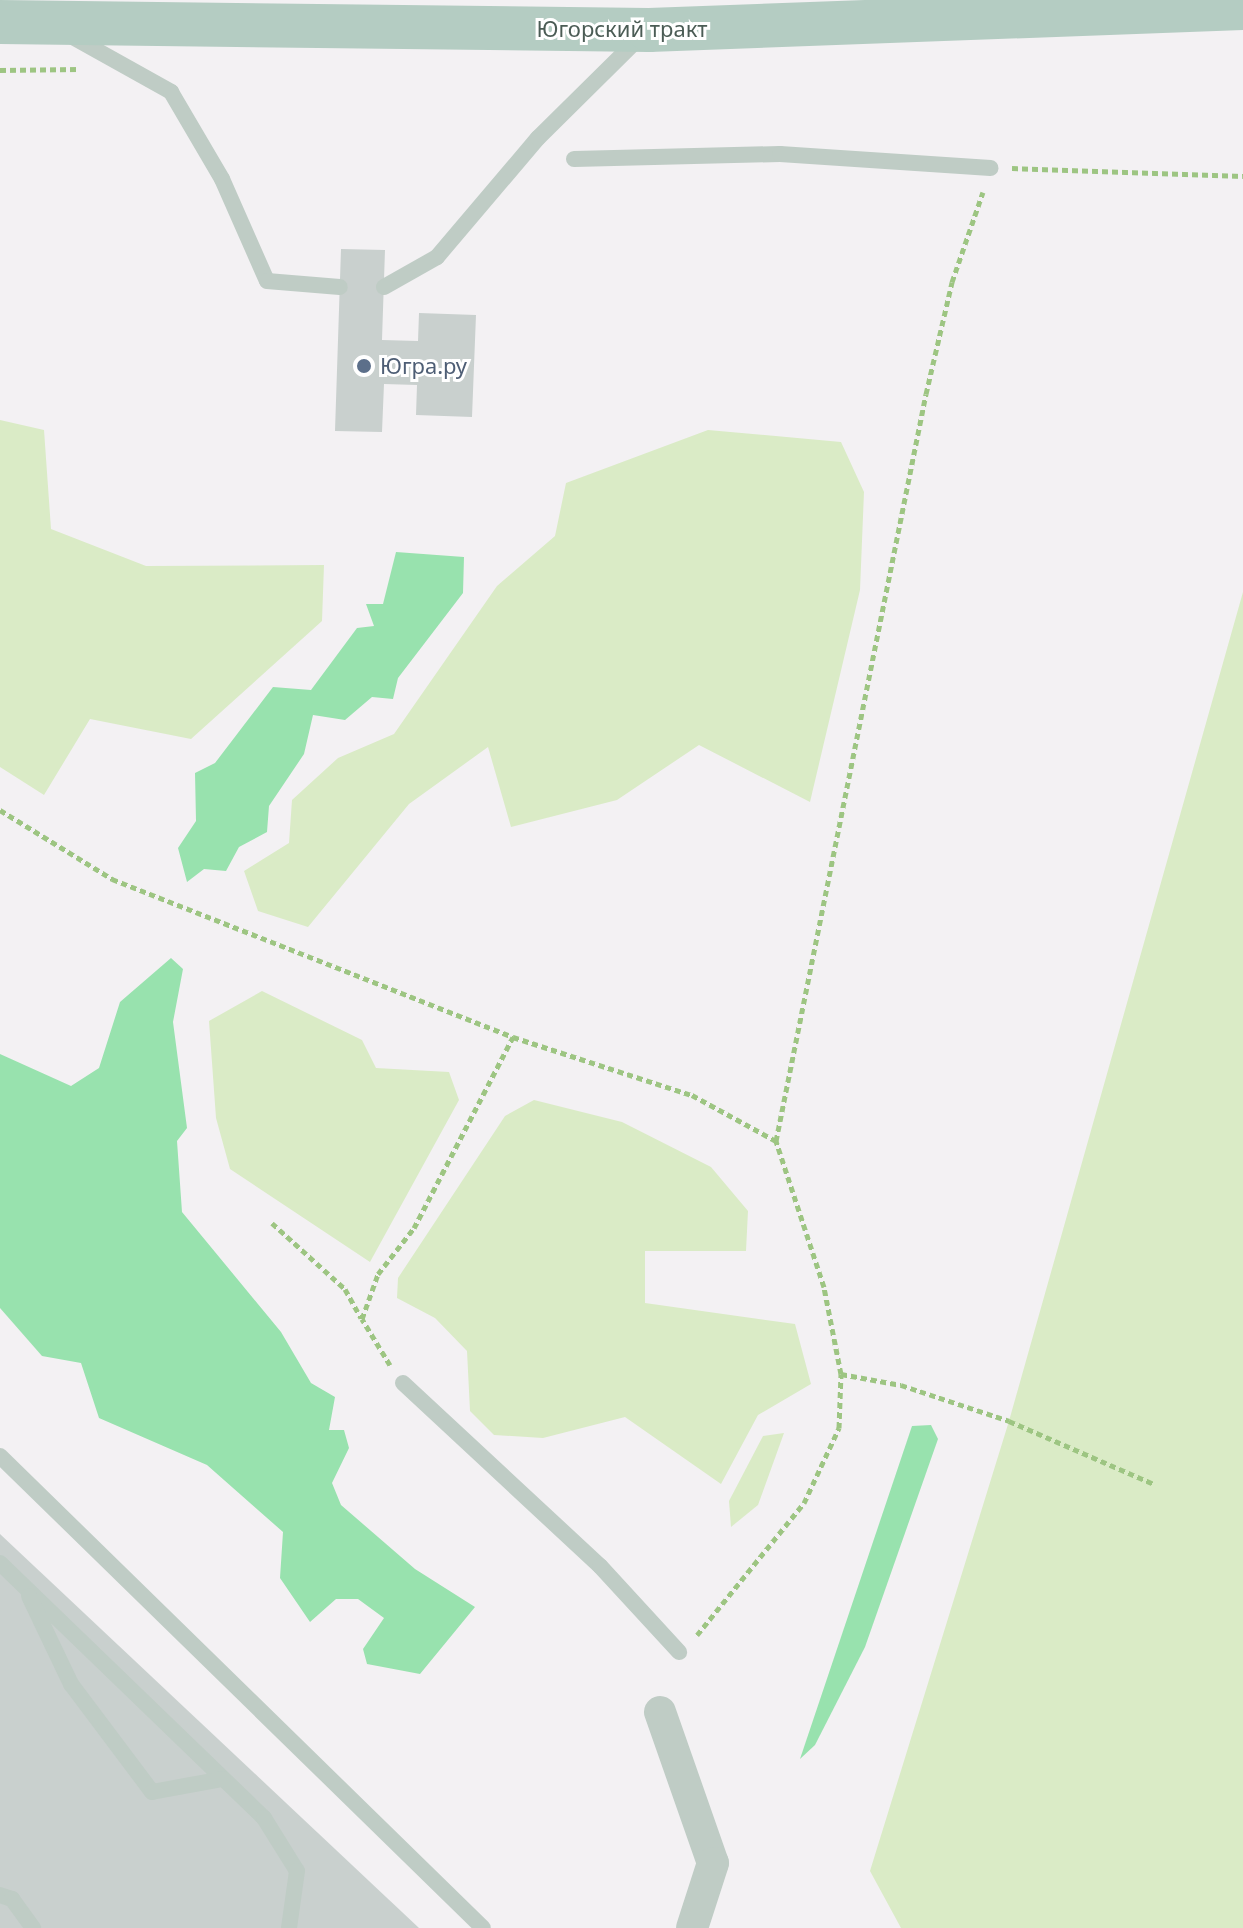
<!DOCTYPE html>
<html>
<head>
<meta charset="utf-8">
<style>
	body { margin:0 }
	#map { position:relative; width:1243px; height:1928px; overflow:hidden; background:#f3f1f3; font-family:"Noto Sans",sans-serif }
	div>[style] { position:absolute }
	.green>* { inset:0; background:#daebc6 }
	.water>* { inset:0; background:#98e2ae }
	.building>* { inset:0; background:#c9d0ce }
	.path>* { height:5px; margin-top:-2.5px; transform-origin:0; background:repeating-linear-gradient(90deg,#9dc582 0 6px,transparent 0 10px) }
	.lane>* { height:16px; margin:-8px; padding:0 8px; transform-origin:8px; border-radius:8px; background:#bfccc5 }
	.street>* { height:32px; margin:-16px; padding:0 16px; transform-origin:16px; border-radius:16px; background:#bfccc5 }
	.primary>* { height:44px; margin:-22px; padding:0 22px; transform-origin:22px; border-radius:22px; background:#b4ccc2 }
	.dots>* { width:22px; height:22px; translate:-50% -50%; box-sizing:border-box; border:4px solid #fff; border-radius:50% }
	span { translate:-50% -50%; white-space:nowrap; text-align:center; line-height:1.15; -webkit-text-stroke:6px #fff; paint-order:stroke }
	.street-label { font-size:22px; color:#4b5c55 }
	.service-label { font-size:22px; color:#4e5e75 }
	.left { translate:0 -50%; text-align:left }
</style>
</head>
<body>
<div id="map">
	<div class="green">
		<div style="clip-path:polygon(0 420px,44px 430px,51px 529px,146px 566px,324px 565px,322px 621px,191px 739px,90px 719px,44px 795px,0 767px)"></div>
		<div style="clip-path:polygon(708px 430px,841px 442px,864px 492px,860px 590px,810px 802px,699px 745px,617px 800px,511px 827px,488px 747px,409px 804px,308px 927px,258px 911px,244px 871px,289px 843px,292px 800px,338px 758px,394px 734px,497px 586px,555px 536px,566px 483px)"></div>
		<div style="clip-path:polygon(1243px 592px,1243px 1928px,901px 1928px,870px 1871px,1009px 1421px)"></div>
		<div style="clip-path:polygon(262px 991px,362px 1040px,376px 1068px,449px 1072px,459px 1100px,370px 1262px,230px 1169px,216px 1118px,209px 1021px)"></div>
		<div style="clip-path:polygon(534px 1100px,622px 1122px,711px 1167px,748px 1211px,746px 1251px,645px 1251px,645px 1303px,795px 1324px,811px 1384px,758px 1415px,721px 1484px,625px 1417px,543px 1438px,494px 1435px,470px 1411px,467px 1351px,435px 1318px,397px 1298px,398px 1278px,505px 1116px)"></div>
		<div style="clip-path:polygon(784px 1433px,758px 1505px,731px 1527px,729px 1501px,763px 1436px)"></div>
	</div>
	<div class="water">
		<div style="clip-path:polygon(396px 552px,464px 557px,463px 593px,398px 678px,393px 699px,372px 697px,345px 720px,313px 715px,304px 754px,269px 806px,267px 832px,239px 847px,226px 871px,204px 869px,187px 882px,178px 848px,196px 821px,195px 773px,215px 763px,273px 687px,311px 690px,357px 628px,374px 626px,366px 604px,383px 604px)"></div>
		<div style="clip-path:polygon(171px 958px,183px 969px,173px 1022px,187px 1128px,177px 1141px,182px 1212px,281px 1332px,311px 1383px,335px 1397px,329px 1430px,344px 1430px,349px 1448px,332px 1483px,341px 1505px,415px 1569px,475px 1607px,420px 1674px,367px 1664px,363px 1649px,384px 1618px,358px 1599px,336px 1599px,310px 1622px,280px 1578px,283px 1532px,207px 1465px,99px 1418px,81px 1363px,42px 1356px,0 1308px,0 1054px,71px 1086px,99px 1068px,120px 1002px)"></div>
		<div style="clip-path:polygon(931px 1425px,938px 1439px,865px 1647px,815px 1745px,800px 1759px,912px 1426px)"></div>
	</div>
	<div class="building">
		<div style="clip-path:polygon(341px 249px,385px 250px,382px 340px,418px 341px,419px 313px,476px 315px,472px 417px,416px 415px,417px 385px,384px 384px,382px 432px,335px 431px)"></div>
		<div style="clip-path:polygon(0 1534px,419px 1928px,0 1928px)"></div>
	</div>
	<div class="path">
		<div style="left:0;top:70px;width:80px;rotate:-0.7deg"></div>
		<div style="left:1012px;top:168px;width:231px;rotate:2deg"></div>
		<div style="left:0;top:810px;width:132px;rotate:31.6deg"></div>
		<div style="left:112px;top:879px;width:431px;rotate:21.5deg"></div>
		<div style="left:513px;top:1037px;width:188px;rotate:18deg"></div>
		<div style="left:692px;top:1095px;width:96px;rotate:28.7deg"></div>
		<div style="left:272px;top:1223px;width:98px;rotate:42.1deg"></div>
		<div style="left:345px;top:1289px;width:33px;rotate:61deg"></div>
		<div style="left:390px;top:1365px;width:54px;rotate:-121.3deg"></div>
		<div style="left:362px;top:1319px;width:48px;rotate:-70.4deg"></div>
		<div style="left:378px;top:1274px;width:58px;rotate:-52deg"></div>
		<div style="left:414px;top:1228px;width:215px;rotate:-62.6deg"></div>
		<div style="left:841px;top:1374px;width:61px;rotate:10.4deg"></div>
		<div style="left:901px;top:1385px;width:114px;rotate:18.4deg"></div>
		<div style="left:1009px;top:1421px;width:158px;rotate:23.5deg"></div>
		<div style="left:697px;top:1635px;width:170px;rotate:-51deg"></div>
		<div style="left:804px;top:1503px;width:83px;rotate:-65deg"></div>
		<div style="left:839px;top:1428px;width:54px;rotate:-87.9deg"></div>
		<div style="left:841px;top:1374px;width:89px;rotate:-101.1deg"></div>
		<div style="left:824px;top:1287px;width:154px;rotate:-108.2deg"></div>
		<div style="left:776px;top:1141px;width:762px;rotate:-78.65deg"></div>
		<div style="left:926px;top:394px;width:115px;rotate:-76.9deg"></div>
		<div style="left:952px;top:282px;width:95px;rotate:-71deg"></div>
	</div>
	<div class="lane">
		<div style="left:71px;top:36px;width:115px;rotate:29.2deg"></div>
		<div style="left:171px;top:92px;width:101px;rotate:59.6deg"></div>
		<div style="left:222px;top:179px;width:111px;rotate:66.2deg"></div>
		<div style="left:267px;top:281px;width:73px;rotate:4.7deg"></div>
		<div style="left:574px;top:159px;width:206px;rotate:-1.4deg"></div>
		<div style="left:780px;top:154px;width:211px;rotate:3.8deg"></div>
		<div style="left:384px;top:287px;width:61px;rotate:-29.5deg"></div>
		<div style="left:437px;top:257px;width:156px;rotate:-49.7deg"></div>
		<div style="left:538px;top:138px;width:141px;rotate:-44.7deg"></div>
		<div style="left:403px;top:1383px;width:269px;rotate:42.9deg"></div>
		<div style="left:600px;top:1566px;width:117px;rotate:47.4deg"></div>
		<div style="left:0;top:1456px;width:675px;rotate:44.34deg"></div>
		<div style="left:0;top:1563px;width:367px;rotate:44deg"></div>
		<div style="left:264px;top:1818px;width:62px;rotate:58.1deg"></div>
		<div style="left:297px;top:1871px;width:58px;rotate:98deg"></div>
		<div style="left:29px;top:1596px;width:98px;rotate:64.5deg"></div>
		<div style="left:71px;top:1684px;width:135px;rotate:53.1deg"></div>
		<div style="left:152px;top:1792px;width:72px;rotate:-10.4deg"></div>
		<div style="left:0;top:1895px;width:13px;rotate:18deg"></div>
		<div style="left:12px;top:1899px;width:36px;rotate:54deg"></div>
	</div>
	<div class="street">
		<div style="left:660px;top:1712px;width:160px;rotate:70.7deg"></div>
		<div style="left:713px;top:1863px;width:68px;rotate:107.9deg"></div>
	</div>
	<div class="primary">
		<div style="left:0;top:22px;width:649px;rotate:0.71deg"></div>
		<div style="left:649px;top:30px;width:594px;rotate:-2.12deg"></div>
	</div>
	<div class="dots">
		<div style="left:364px;top:366px;background:#5c6f8a"></div>
	</div>
	<div class="street-label">
		<span style="left:622px;top:29px">Югорский тракт</span>
	</div>
	<div class="service-label">
		<span class="left" style="left:380px;top:366px">Югра.ру</span>
	</div>
</div>
</body>
</html>
